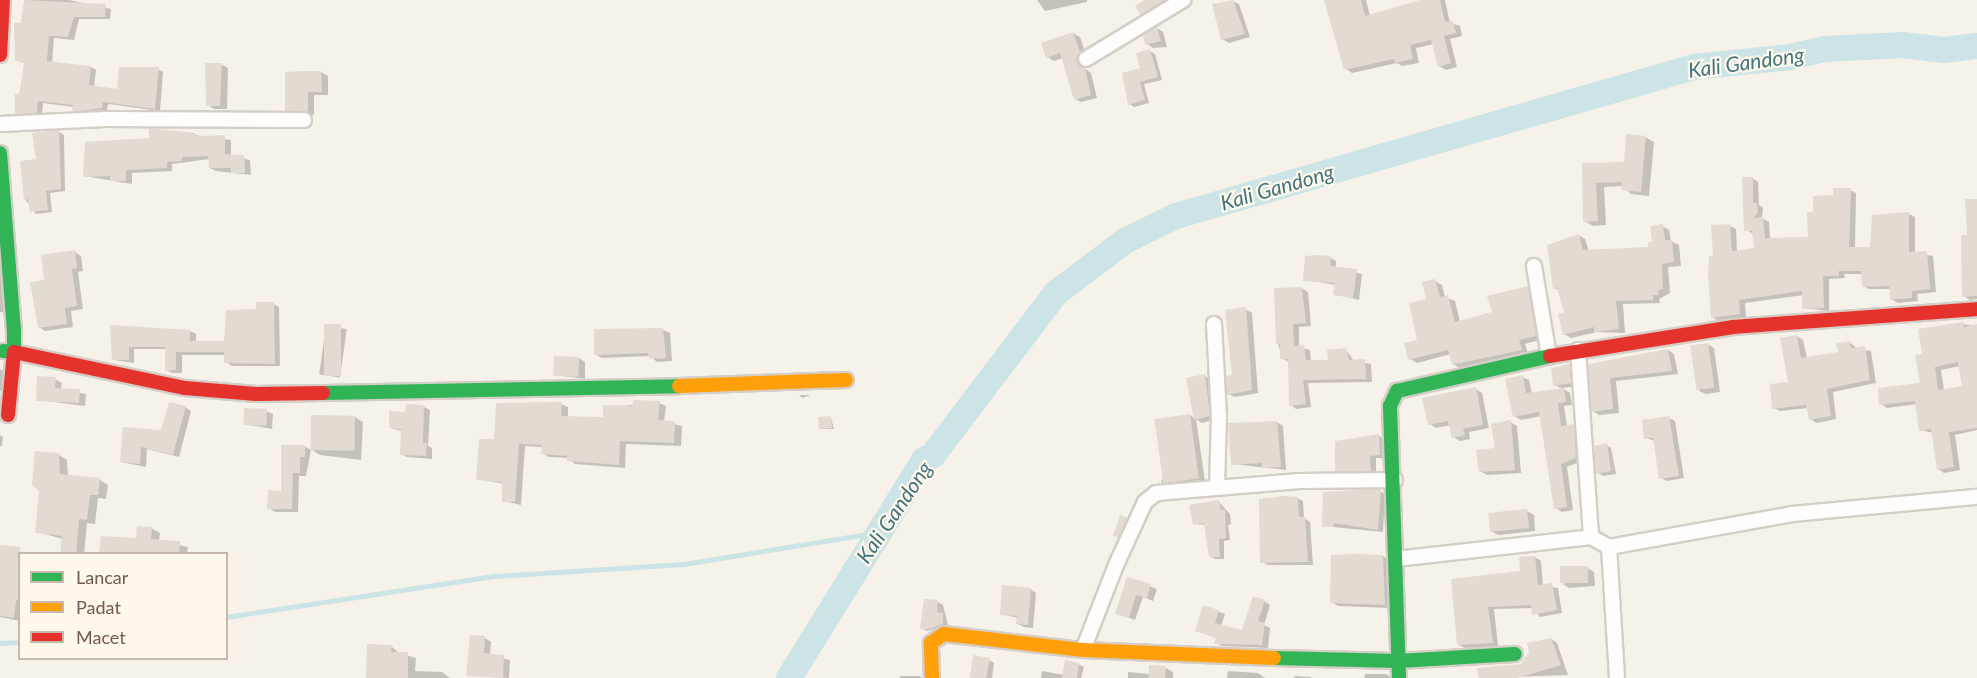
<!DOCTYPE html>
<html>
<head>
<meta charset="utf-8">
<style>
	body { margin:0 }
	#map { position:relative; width:1977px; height:678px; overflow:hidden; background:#f6f2ea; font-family:Lato,sans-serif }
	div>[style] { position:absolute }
	.shadow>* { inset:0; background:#0003; transform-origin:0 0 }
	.stream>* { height:4.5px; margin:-2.25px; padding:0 2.25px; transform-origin:2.25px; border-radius:2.25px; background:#cce4e6 }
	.river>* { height:26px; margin:-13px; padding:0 13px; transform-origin:13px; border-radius:13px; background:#cce4e6 }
	.building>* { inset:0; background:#e3dad2; transform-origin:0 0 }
	.roads { filter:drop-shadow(2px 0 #d5cec7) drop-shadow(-2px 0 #d5cec7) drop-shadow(0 2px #d5cec7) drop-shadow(0 -2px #d5cec7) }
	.street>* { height:14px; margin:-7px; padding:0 7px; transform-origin:7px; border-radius:7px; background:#fefdfc }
	.fast>* { height:14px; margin:-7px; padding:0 7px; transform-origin:7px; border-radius:7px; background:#30b455 }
	.slow>* { height:14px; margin:-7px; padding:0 7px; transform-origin:7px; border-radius:7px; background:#ff9f0a }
	.jam>* { height:14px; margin:-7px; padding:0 7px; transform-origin:7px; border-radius:7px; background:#e5322d }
	span { translate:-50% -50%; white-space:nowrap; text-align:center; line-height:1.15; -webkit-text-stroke:4.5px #fef7eb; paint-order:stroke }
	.water-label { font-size:21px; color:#43757f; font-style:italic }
	.legend { position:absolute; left:18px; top:552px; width:210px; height:108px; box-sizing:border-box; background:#fef7eb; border:2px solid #c6b8ab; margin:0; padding:8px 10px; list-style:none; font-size:18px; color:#735a4b }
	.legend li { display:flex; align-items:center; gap:12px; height:30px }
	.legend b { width:30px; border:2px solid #c6b8ab }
</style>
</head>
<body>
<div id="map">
	<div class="shadow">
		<div style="clip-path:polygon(25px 0,69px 0,111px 9px,110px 19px,79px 19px,74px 40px,54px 38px,52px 63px,91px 67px,96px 70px,94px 87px,118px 90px,158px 69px,163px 72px,160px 111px,108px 104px,107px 111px,79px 114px,74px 107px,43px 103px,42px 115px,16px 113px,25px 63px,16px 60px)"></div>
		<div style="clip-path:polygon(1037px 0,1087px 0,1087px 2px,1045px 11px)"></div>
		<div style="clip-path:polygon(1148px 0,1178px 0,1148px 18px,1142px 14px)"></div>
		<div style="clip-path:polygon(1326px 0,1366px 0,1370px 16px,1422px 0,1445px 0,1450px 23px,1460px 26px,1462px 36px,1450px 39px,1457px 67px,1446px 70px,1439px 66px,1434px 44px,1416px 48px,1419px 63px,1402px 66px,1397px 63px,1352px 73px,1346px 69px)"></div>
		<div style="clip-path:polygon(1232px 1px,1239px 4px,1250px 37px,1229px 43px,1222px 39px)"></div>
		<div style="clip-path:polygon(1157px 28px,1163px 32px,1167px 47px,1153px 48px,1147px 44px)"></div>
		<div style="clip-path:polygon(1073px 33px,1080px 37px,1087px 57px,1084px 68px,1091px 73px,1097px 98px,1081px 102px,1075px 99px,1063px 58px,1054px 61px,1047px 57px)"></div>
		<div style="clip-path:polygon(1150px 51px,1155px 54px,1162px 80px,1144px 84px,1149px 103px,1134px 107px,1130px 104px)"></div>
		<div style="clip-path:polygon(221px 64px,228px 68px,227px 109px,214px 109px,208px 105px)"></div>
		<div style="clip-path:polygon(321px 72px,328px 76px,328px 95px,314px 95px,314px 115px,286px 110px)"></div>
		<div style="clip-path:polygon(59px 132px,64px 135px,65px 191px,50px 193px,52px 212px,36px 214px,25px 199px,37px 160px,34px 134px)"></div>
		<div style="clip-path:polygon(194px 135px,231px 140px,231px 156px,250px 160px,251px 175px,216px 171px,210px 168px,210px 159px,172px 164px,172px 171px,132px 173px,132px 184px,84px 176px)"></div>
		<div style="clip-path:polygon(1645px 137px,1654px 142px,1649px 196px,1631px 194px,1623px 186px,1604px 187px,1606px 225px,1593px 226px,1585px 221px,1583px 165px,1625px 163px)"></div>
		<div style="clip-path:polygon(1752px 178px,1758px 182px,1759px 205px,1763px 208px,1762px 218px,1769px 222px,1770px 239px,1809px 238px,1815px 214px,1834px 197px,1850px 190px,1856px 193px,1855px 249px,1871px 249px,1909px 214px,1915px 217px,1915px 253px,1933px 256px,1936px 292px,1917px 294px,1918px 301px,1898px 303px,1891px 299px,1891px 289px,1869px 289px,1863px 286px,1863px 274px,1844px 274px,1845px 278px,1829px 279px,1829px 311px,1804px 308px,1804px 295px,1745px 303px,1746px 317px,1719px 321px,1712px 317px,1714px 257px,1730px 226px,1736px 229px,1737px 252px,1755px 249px,1754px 234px,1746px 230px)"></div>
		<div style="clip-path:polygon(1977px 200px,1977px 299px,1970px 300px,1964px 296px,1968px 237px)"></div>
		<div style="clip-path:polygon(1662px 226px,1669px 230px,1671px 241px,1679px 245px,1681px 266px,1668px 267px,1670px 293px,1659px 299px,1660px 303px,1623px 304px,1625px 333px,1597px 332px,1571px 338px,1564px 334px,1566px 313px,1559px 291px,1555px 288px,1578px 235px,1585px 239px,1589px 252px,1650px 248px)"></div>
		<div style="clip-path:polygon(0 234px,6px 313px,0 312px)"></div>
		<div style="clip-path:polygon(75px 252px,81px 256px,83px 271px,78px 272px,83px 309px,71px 311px,73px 327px,45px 331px,39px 327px,46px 282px)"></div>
		<div style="clip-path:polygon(1331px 258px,1336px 261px,1336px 268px,1362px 274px,1359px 300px,1335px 294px,1336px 285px,1305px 280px)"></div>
		<div style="clip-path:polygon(1435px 281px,1442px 285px,1445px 297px,1455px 301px,1460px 322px,1493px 314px,1528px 288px,1535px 292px,1543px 339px,1525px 344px,1528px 354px,1460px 368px,1453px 364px,1451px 354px,1417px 363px,1410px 359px,1419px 341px)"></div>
		<div style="clip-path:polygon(1302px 288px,1308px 292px,1311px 326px,1299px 327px,1299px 347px,1310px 350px,1311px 362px,1330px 361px,1346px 350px,1354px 361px,1371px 364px,1372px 382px,1308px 383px,1311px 407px,1296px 409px,1291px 405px,1289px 362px,1282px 358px,1278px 343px)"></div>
		<div style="clip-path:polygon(273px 304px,279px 307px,280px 366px,232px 366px,226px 362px,226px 355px,182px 355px,182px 373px,172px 373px,166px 370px,166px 349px,134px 349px,134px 363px,114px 360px,111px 327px,190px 331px,196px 334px,196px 343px,226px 343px,257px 311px)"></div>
		<div style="clip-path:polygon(1245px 309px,1252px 313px,1258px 393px,1235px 397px,1228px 394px)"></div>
		<div style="clip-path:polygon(evenodd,1962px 324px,1977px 326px,1977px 430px,1955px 435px,1960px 470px,1944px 473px,1938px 469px,1933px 433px,1921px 430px,1917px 404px,1887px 408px,1881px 404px,1921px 384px,1924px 355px,1962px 324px,1960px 366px,1963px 388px,1944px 390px,1941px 370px,1960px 366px)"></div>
		<div style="left:326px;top:326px;width:21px;height:49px;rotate:8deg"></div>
		<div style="clip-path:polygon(663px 330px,670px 333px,672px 361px,657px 362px,650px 356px,602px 358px,595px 354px)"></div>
		<div style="clip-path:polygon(1797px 336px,1803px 340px,1807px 358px,1839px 353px,1850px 342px,1857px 349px,1871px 351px,1876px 383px,1833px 392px,1836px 419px,1817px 423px,1810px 419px,1808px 408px,1780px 411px,1774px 408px,1789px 383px)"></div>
		<div style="clip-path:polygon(1707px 344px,1714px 348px,1720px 392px,1706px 394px,1699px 391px)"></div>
		<div style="clip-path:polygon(1668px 350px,1674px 354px,1678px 374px,1616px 381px,1619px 413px,1599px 415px,1593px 411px,1590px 365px)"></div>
		<div style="clip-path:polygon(579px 358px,585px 362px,585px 379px,555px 375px)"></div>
		<div style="clip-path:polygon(1570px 366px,1576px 369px,1577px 386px,1562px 388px,1570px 393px,1572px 405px,1564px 406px,1567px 426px,1580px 429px,1582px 461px,1567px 467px,1573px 510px,1562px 512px,1556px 508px,1541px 416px,1521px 420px,1514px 416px,1522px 377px,1529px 380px,1532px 394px,1563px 389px,1555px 385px)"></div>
		<div style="clip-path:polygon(0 369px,6px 373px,5px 391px,0 391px)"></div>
		<div style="clip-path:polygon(1205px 376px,1211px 380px,1216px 419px,1202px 423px,1196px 419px,1205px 481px,1168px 486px,1161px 482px,1190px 415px,1195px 419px)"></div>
		<div style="clip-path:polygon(55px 379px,62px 383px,61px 389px,86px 394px,85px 406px,37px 400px)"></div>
		<div style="clip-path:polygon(1476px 389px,1482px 393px,1489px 428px,1469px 432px,1470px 439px,1460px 441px,1453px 437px,1451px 425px,1436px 428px,1430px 424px)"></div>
		<div style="clip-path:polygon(799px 395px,811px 395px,802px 398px)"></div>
		<div style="clip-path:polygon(659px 403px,666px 406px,664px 422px,682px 426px,681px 446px,626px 444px,625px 468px,575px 464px,568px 458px,549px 457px,543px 453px,543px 447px,525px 446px,521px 505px,503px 501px,504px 484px,478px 479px,495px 441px,561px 404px,568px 407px,568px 418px,604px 419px,605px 407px)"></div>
		<div style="clip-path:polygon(185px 407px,191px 411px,179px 457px,147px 449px,146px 467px,121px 462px,124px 428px,163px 431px)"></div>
		<div style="clip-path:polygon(424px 407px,430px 410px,428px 446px,432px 448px,432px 459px,407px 457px,401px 454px,402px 431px,390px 428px)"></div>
		<div style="clip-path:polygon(266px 411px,273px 414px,272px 429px,244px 424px)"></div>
		<div style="clip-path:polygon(355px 417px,363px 422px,361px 460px,320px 455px,311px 449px)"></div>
		<div style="clip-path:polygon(831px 418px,834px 429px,820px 429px)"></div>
		<div style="clip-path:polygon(1669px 418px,1675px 421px,1684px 478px,1667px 481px,1661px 478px,1655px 441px,1646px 438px)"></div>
		<div style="clip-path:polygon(1277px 422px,1283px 426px,1286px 470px,1233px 464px)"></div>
		<div style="clip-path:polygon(1510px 422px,1517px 426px,1521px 473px,1487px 475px,1480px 471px)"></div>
		<div style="clip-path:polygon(0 435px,3px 437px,2px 446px,0 446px)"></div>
		<div style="clip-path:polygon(1379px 436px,1384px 439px,1385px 458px,1376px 458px,1376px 474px,1337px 471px)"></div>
		<div style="clip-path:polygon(1606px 445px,1611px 448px,1616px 474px,1603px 476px,1598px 473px)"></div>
		<div style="clip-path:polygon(304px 446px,311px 450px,306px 476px,299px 476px,298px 512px,275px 512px,269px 508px,283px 492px)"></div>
		<div style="clip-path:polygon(59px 455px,67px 460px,68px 477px,100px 480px,108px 485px,106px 499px,98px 498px,95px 524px,87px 523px,84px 554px,62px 554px,63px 539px,37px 532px)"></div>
		<div style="clip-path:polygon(1380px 491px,1385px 494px,1383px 532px,1323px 526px)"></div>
		<div style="clip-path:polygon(1297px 498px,1303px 501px,1304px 518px,1310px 522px,1313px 565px,1268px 565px,1262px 562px)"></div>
		<div style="clip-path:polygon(1219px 502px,1230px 514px,1231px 524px,1228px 525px,1230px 540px,1224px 541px,1224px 559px,1215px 559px,1210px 556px,1206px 525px,1194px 524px)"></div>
		<div style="clip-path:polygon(1527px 511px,1534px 515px,1535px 531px,1498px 535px,1491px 531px)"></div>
		<div style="clip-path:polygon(1127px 519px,1134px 523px,1121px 539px,1115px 535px)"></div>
		<div style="clip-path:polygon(151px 528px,160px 533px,159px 541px,188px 547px,187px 554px,101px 554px,138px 540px)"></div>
		<div style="clip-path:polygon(0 546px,29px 554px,20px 554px,20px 621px,0 617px)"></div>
		<div style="clip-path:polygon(1383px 556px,1389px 560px,1390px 608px,1338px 606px,1332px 602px)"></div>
		<div style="clip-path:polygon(1535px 557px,1541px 561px,1543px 586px,1558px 588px,1562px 613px,1540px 617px,1533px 608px,1494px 609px,1498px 646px,1465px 648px,1459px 645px,1453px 580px,1522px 572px)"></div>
		<div style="clip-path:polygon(1587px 568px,1594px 572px,1595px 586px,1569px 588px,1563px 584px)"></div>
		<div style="clip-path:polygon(1128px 579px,1157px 589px,1153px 601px,1143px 597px,1135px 620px,1117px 613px)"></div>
		<div style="clip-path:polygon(1030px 589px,1036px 593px,1033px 628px,1024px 627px,1018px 624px,1018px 618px,1002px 614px)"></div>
		<div style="clip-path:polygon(1264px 601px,1270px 605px,1264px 625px,1270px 628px,1268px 648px,1222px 646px,1216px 643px,1218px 639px,1197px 630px,1204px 606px,1225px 614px,1221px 626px,1243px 632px)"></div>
		<div style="clip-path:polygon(938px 602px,943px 605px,948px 625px,927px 631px,921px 628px)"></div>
		<div style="clip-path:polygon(485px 638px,491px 642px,490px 655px,510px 660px,509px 678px,468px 675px)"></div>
		<div style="clip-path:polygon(1551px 639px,1557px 643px,1568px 675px,1481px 678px,1522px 666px)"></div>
		<div style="clip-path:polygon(391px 646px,399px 653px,416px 658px,415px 671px,442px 672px,450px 678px,367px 678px)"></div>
		<div style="clip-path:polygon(989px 660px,994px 663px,992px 678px,971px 678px)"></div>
		<div style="clip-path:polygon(1078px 664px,1084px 667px,1081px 678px,1041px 678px,1042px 671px,1064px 675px)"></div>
		<div style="clip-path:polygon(1151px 667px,1166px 668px,1173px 672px,1173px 678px,1128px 678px,1128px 672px,1150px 674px)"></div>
		<div style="clip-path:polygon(1228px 671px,1258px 673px,1265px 678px,1227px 678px)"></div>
		<div style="clip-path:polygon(1365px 674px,1386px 674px,1392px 678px,1364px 678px)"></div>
		<div style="clip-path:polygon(900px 676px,919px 676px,923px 678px,900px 678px)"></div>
		<div style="clip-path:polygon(1295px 676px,1310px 677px,1313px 678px,1294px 678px)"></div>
	</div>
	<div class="stream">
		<div style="left:226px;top:617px;width:272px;rotate:-8.7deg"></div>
		<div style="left:495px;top:576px;width:189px;rotate:-3.6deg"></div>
		<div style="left:684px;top:564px;width:198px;rotate:-9.3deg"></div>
		<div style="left:0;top:643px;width:20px;rotate:-3deg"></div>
	</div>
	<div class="river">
		<div style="left:789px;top:678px;width:256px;rotate:-58.2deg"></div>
		<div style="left:924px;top:460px;width:10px;rotate:-29deg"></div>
		<div style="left:933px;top:455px;width:203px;rotate:-52.8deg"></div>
		<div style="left:1056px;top:293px;width:86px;rotate:-37deg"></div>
		<div style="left:1125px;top:241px;width:57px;rotate:-26.1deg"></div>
		<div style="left:1176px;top:216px;width:539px;rotate:-16.05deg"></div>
		<div style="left:1694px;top:67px;width:97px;rotate:-5.9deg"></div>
		<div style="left:1790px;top:57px;width:36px;rotate:-13deg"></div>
		<div style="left:1825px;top:49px;width:78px;rotate:-2.9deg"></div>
		<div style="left:1903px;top:45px;width:41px;rotate:7deg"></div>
		<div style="left:1944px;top:50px;width:33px;rotate:-7deg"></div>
	</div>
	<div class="building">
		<div style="clip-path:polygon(24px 0,106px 4px,105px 17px,74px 17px,68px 37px,49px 36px,47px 61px,91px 66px,89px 85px,117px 89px,119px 67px,159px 67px,155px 109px,103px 102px,102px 108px,72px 112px,73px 105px,38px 101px,37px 113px,15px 114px,15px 94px,20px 94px,24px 62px,15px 61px,14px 23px,21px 23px)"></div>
		<div style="clip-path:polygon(1145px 0,1166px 0,1141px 15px,1135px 6px)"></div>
		<div style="clip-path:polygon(1233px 0,1245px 34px,1221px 40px,1212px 4px)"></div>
		<div style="clip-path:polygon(1324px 0,1361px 0,1365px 16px,1420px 0,1440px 0,1445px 22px,1453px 21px,1456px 33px,1444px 36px,1451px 63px,1438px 67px,1431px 40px,1410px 45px,1413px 59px,1395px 63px,1394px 59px,1344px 70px)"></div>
		<div style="clip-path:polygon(1157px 27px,1161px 41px,1145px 45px,1143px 35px)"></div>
		<div style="clip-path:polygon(1073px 32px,1080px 52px,1077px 60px,1085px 68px,1091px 95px,1074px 100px,1060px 53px,1046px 58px,1041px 43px)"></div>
		<div style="clip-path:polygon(1150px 49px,1158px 77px,1140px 82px,1145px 100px,1128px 105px,1122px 73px,1140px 68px,1136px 53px)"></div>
		<div style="clip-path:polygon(205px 63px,222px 63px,220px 106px,206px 106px)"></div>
		<div style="clip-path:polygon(304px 71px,321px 71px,322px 92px,308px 92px,308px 112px,285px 111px,285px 72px)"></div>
		<div style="clip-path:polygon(149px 128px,195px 133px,195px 136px,225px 135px,225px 154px,244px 155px,245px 173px,231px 173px,231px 168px,209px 168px,208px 156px,182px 157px,182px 161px,167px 162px,167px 168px,126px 170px,126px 181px,110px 181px,110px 176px,83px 177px,85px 142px,149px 138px)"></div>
		<div style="clip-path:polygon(59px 130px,61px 189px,46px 191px,48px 210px,30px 212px,28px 199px,24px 200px,20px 161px,36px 159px,32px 133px)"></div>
		<div style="clip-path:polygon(1626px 134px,1646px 136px,1641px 192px,1621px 190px,1622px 182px,1596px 183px,1598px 221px,1583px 222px,1582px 163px,1624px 162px)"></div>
		<div style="clip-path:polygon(1742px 177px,1753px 177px,1753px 203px,1757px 203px,1758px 213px,1753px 218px,1763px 217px,1765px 238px,1808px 237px,1807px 212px,1813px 212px,1813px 196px,1833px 195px,1833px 188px,1851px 188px,1849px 247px,1870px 247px,1872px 215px,1909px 212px,1909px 252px,1927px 251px,1930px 289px,1912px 291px,1912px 298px,1890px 300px,1889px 286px,1862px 287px,1861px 271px,1839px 271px,1839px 276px,1823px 276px,1824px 308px,1802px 309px,1802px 291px,1739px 300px,1740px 314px,1711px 318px,1708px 276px,1709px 256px,1713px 256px,1711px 225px,1730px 224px,1732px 251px,1754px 248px,1752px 231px,1744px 231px)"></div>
		<div style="clip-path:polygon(1965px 199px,1977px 199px,1977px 296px,1962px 297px,1961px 235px,1967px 235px)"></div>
		<div style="clip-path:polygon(1663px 224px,1665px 240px,1672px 240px,1674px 262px,1662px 264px,1663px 289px,1658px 290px,1659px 295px,1653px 295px,1653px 300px,1616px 301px,1619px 329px,1594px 332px,1594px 327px,1563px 335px,1558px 314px,1564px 312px,1557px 288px,1553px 289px,1547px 245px,1579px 234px,1583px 250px,1648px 247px,1648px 242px,1652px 242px,1650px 226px)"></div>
		<div style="clip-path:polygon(75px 250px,77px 268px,72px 269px,77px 306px,65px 308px,67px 324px,38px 328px,30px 282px,44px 280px,41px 255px)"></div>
		<div style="clip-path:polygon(1319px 255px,1331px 256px,1330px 266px,1357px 269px,1353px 298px,1333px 295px,1335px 283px,1303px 281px,1305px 256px)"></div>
		<div style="clip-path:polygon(1435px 279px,1440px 297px,1448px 295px,1455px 322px,1492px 312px,1487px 296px,1528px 286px,1536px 336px,1519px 340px,1522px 350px,1452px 365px,1448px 350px,1408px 360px,1404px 343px,1417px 340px,1409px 303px,1426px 299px,1422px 282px)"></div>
		<div style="clip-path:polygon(1302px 287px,1306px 323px,1293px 324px,1294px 346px,1304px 345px,1306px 360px,1328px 360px,1327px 350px,1346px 348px,1349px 360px,1365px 359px,1366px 379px,1303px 380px,1306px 404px,1289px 406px,1288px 359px,1280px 359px,1280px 344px,1276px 344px,1274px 288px)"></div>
		<div style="clip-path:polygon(256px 302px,274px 302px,275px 364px,224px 363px,224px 352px,176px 352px,176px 370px,165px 371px,165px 347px,129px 347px,129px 360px,112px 360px,110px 325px,190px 330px,190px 341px,224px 341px,226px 310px,256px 309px)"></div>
		<div style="clip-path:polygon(1246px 307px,1252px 390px,1227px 395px,1226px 376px,1232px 375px,1225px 310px)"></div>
		<div style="clip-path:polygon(evenodd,1963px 322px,1964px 327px,1977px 324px,1977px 428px,1949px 432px,1954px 467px,1937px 470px,1931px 429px,1919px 431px,1915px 401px,1879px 405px,1878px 388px,1920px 383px,1915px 355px,1922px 354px,1918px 329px,1963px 322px,1958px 362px,1962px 386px,1938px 390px,1935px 367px,1958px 362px)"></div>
		<div style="left:324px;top:324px;width:17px;height:52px"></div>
		<div style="clip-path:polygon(663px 328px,666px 358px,649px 359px,648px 353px,594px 355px,594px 329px)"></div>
		<div style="clip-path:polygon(1797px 335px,1801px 358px,1838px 352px,1836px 343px,1850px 341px,1851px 348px,1865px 346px,1870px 380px,1827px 389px,1831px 416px,1809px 420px,1806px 405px,1772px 409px,1770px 384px,1788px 382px,1780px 338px)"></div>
		<div style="left:1708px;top:343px;width:45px;height:18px;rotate:82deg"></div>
		<div style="clip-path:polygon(1668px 349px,1672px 371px,1610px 378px,1613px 409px,1591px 412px,1588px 364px)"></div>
		<div style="left:554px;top:356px;width:25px;height:20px;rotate:2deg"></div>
		<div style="clip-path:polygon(1570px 364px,1571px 383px,1553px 386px,1551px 368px)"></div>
		<div style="clip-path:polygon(1205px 374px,1210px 416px,1194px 420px,1186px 378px)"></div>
		<div style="clip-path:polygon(1523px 375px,1526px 393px,1564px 388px,1566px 402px,1558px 403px,1561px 426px,1574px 424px,1576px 458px,1561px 464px,1567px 507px,1554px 509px,1539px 412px,1513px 417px,1505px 379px)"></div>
		<div style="clip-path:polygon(37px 376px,56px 377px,55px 388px,80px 389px,79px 403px,36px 401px)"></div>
		<div style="clip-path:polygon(1476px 387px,1483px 425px,1463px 429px,1465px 435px,1452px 438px,1448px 421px,1428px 425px,1422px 398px)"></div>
		<div style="clip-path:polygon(633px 400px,660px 401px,658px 420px,675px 421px,674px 443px,620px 441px,619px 465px,567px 461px,567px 456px,541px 454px,542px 445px,519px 444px,515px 502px,502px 502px,502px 482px,476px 480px,479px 439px,494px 439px,496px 403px,562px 402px,561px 416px,603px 417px,603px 405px,632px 406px)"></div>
		<div style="clip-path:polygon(169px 402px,186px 406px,173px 455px,141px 447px,140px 464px,120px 462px,123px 427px,161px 430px)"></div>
		<div style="clip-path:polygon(406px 404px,424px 405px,423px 443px,427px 443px,426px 456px,400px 455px,401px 429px,389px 428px,389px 411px,405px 412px)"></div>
		<div style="left:244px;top:408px;width:23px;height:17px;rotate:2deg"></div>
		<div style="left:1190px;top:414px;width:65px;height:36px;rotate:82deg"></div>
		<div style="left:311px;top:415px;width:44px;height:35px;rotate:1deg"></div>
		<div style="left:831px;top:416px;width:12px;height:13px;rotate:85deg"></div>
		<div style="clip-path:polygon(1669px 416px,1679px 476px,1659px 479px,1653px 438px,1644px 439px,1642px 420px)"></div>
		<div style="clip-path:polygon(1511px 420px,1515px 470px,1479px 472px,1476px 450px,1495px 448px,1491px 424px)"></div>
		<div style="clip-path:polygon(1277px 421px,1281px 467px,1262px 468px,1262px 463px,1231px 465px,1228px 423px)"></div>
		<div style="clip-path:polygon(1379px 434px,1380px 455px,1370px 456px,1371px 471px,1335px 472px,1335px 441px)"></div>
		<div style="clip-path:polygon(1607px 443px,1611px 471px,1596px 474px,1594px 446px)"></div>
		<div style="clip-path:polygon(281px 445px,305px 445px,305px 457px,300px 457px,300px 473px,293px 473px,292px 509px,267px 509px,268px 490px,281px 491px)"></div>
		<div style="clip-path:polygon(35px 451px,59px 453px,60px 474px,100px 478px,98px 495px,90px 495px,87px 520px,79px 519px,76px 554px,60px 554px,62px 536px,35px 533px,39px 491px,32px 485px)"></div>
		<div style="clip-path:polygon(1381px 489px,1378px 530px,1334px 523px,1333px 527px,1322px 527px,1323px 492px)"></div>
		<div style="clip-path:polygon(1283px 496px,1298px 497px,1299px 517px,1305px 517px,1308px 562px,1260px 563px,1259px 499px)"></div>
		<div style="clip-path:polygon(1219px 500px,1221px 510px,1225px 509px,1226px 538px,1219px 539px,1220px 557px,1209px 557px,1204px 523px,1193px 525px,1189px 505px)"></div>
		<div style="left:1527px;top:509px;width:19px;height:39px;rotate:84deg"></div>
		<div style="clip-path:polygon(1120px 515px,1128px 518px,1119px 537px,1113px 536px)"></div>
		<div style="clip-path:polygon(137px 526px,152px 527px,151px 539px,180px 541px,179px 554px,99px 554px,101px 536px,136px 538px)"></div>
		<div style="clip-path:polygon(0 545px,20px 547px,20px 600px,16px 600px,14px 618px,0 616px)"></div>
		<div style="clip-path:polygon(1356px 554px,1383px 555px,1385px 605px,1330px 603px,1331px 555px)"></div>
		<div style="clip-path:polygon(1535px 556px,1538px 585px,1552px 583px,1557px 610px,1532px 615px,1531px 605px,1488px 607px,1493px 643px,1457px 645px,1451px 579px,1520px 571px,1519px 557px)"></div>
		<div style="left:1588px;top:566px;width:17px;height:28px;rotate:90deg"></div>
		<div style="clip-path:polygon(1127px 577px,1151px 584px,1147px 598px,1136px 595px,1129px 618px,1115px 614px)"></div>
		<div style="clip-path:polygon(1002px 585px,1031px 588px,1028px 625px,1016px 624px,1017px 616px,1000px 615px)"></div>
		<div style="clip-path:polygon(1253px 596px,1265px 600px,1258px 621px,1265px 623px,1262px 645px,1214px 644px,1216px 638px,1195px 631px,1203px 605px,1219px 610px,1215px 623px,1242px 630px)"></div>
		<div style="clip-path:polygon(924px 599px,938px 600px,937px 612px,943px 613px,943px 623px,930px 629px,920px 629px)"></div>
		<div style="clip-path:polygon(470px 635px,485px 636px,484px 653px,504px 655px,503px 678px,466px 676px)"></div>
		<div style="clip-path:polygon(1551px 638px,1561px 665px,1517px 678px,1479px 678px,1477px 668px,1521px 664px,1529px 652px,1527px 643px)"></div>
		<div style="clip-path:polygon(367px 644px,392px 645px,391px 652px,408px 652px,408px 678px,366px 678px)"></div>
		<div style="clip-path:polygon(973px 655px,990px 658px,986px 678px,970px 678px)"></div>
		<div style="clip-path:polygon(1065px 660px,1079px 663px,1077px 678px,1062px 678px)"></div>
		<div style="left:1149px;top:665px;width:17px;height:13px;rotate:3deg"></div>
	</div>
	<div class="roads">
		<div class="street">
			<div style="left:1086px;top:59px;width:114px;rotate:-31.3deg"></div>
			<div style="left:0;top:124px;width:105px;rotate:-2.7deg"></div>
			<div style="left:105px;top:119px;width:199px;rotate:0.3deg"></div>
			<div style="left:1534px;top:266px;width:92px;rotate:80.6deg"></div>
			<div style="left:1214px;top:324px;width:91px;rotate:86.9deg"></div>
			<div style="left:1219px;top:415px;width:72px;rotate:91.6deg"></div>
			<div style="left:1578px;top:350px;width:187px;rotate:86deg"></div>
			<div style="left:1591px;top:537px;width:21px;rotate:29deg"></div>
			<div style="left:1609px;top:547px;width:186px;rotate:-10.2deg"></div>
			<div style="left:1792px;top:514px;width:186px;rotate:-5.3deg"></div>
			<div style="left:1609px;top:547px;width:131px;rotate:86.5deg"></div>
			<div style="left:1396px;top:559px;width:196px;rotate:-6.4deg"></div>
			<div style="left:1083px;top:650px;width:91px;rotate:-68.8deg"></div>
			<div style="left:1116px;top:565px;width:69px;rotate:-65.3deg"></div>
			<div style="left:1145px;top:502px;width:14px;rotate:-39deg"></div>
			<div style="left:1156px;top:493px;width:144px;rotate:-4.8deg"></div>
			<div style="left:1299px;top:481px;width:96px;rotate:-0.6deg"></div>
		</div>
		<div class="fast">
			<div style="left:0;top:153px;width:180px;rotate:85.5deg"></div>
			<div style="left:14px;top:332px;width:20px;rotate:90deg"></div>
			<div style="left:14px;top:352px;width:11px;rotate:-175deg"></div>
			<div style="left:323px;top:393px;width:356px;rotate:-1.1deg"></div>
			<div style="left:1274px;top:658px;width:125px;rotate:1.4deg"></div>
			<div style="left:1399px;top:661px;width:116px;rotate:-3.5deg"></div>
			<div style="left:1399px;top:678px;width:272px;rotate:-91.9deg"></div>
			<div style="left:1390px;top:406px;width:17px;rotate:-65deg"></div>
			<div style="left:1397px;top:391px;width:157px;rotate:-12.9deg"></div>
		</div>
		<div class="slow">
			<div style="left:679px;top:386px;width:167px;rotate:-2.1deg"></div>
			<div style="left:932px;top:678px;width:35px;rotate:-92deg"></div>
			<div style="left:931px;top:643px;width:16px;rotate:-35deg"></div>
			<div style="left:944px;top:634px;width:140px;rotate:6.6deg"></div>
			<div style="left:1083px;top:650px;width:191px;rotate:2.4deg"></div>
		</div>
		<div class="jam">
			<div style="left:0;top:55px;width:55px;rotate:-86.9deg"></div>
			<div style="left:1550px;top:356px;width:185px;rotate:-9deg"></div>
			<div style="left:1733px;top:327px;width:245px;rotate:-4.2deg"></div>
			<div style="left:8px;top:415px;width:63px;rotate:-84.6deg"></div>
			<div style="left:14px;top:352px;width:175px;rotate:11.9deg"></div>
			<div style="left:185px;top:388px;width:71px;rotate:4.8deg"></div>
			<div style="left:256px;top:394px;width:67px;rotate:-0.9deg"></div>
		</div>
	</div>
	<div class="water-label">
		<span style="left:1746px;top:62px;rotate:-8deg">Kali Gandong</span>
		<span style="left:1277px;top:187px;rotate:-16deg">Kali Gandong</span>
		<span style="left:894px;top:512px;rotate:-56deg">Kali Gandong</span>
	</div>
	<ul class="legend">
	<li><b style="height:8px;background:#30b455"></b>Lancar</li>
	<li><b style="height:8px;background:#ff9f0a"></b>Padat</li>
	<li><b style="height:8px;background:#e5322d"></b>Macet</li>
	</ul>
</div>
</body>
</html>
